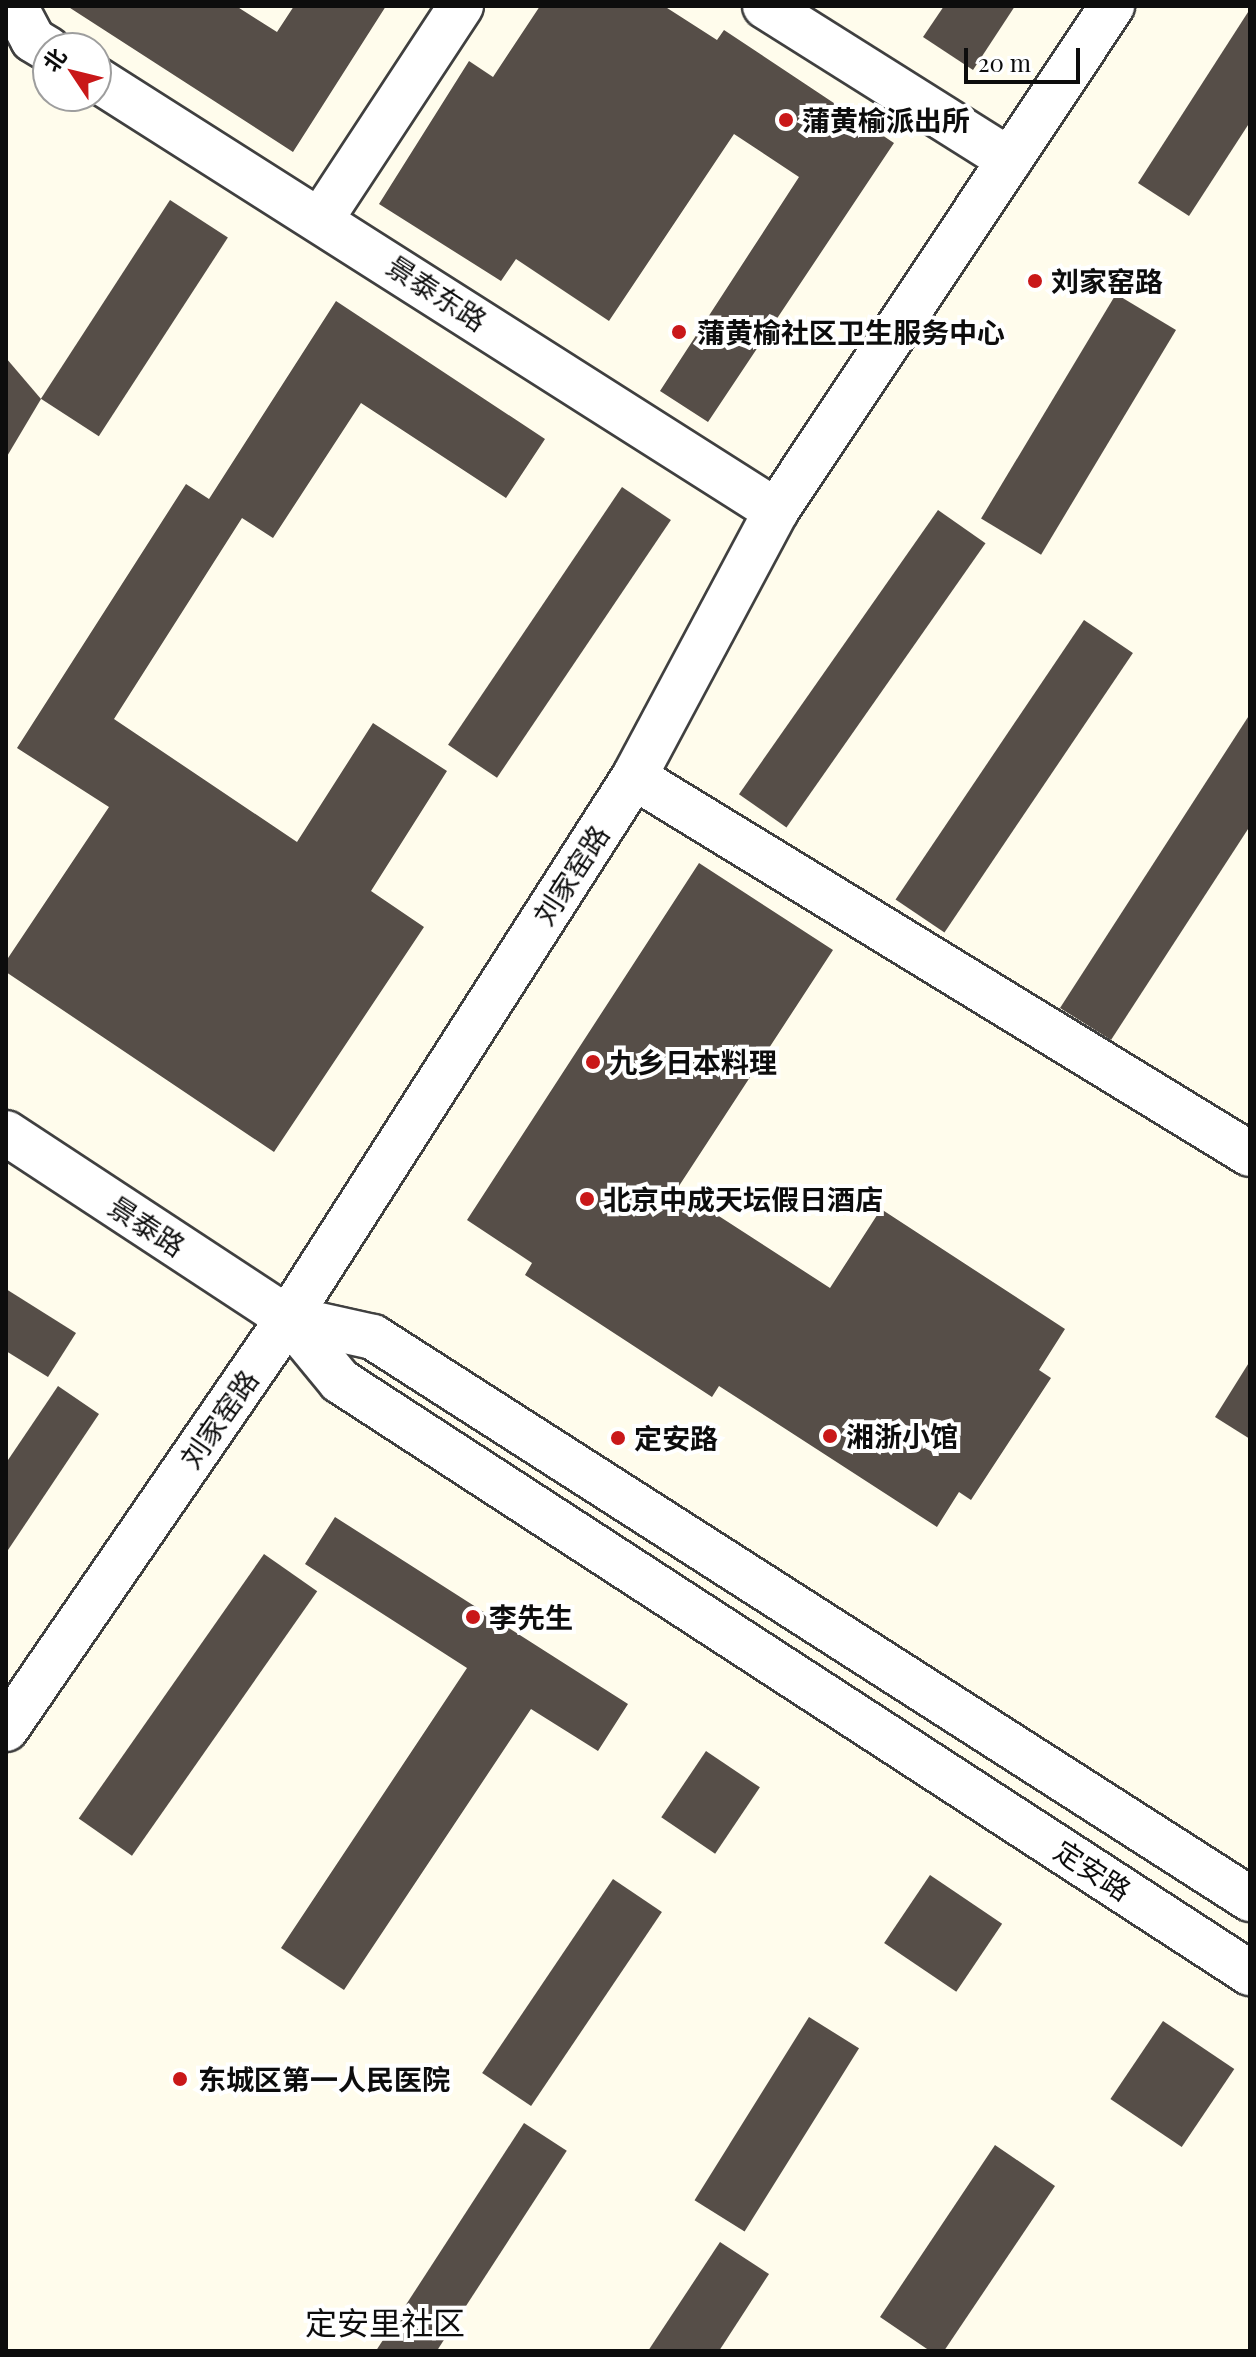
<!DOCTYPE html>
<html>
<head>
<meta charset="utf-8">
<style>
	body { margin:0 }
	#map { position:relative; width:1256px; height:2357px; overflow:hidden; background:#fffcec; font-family:"Playfair Display","Noto Sans SC",serif }
	div>[style] { position:absolute }
	.building>* { inset:0; background:#564e48; transform-origin:0 0 }
	.roads { filter:drop-shadow(2px 0 #404040) drop-shadow(-2px 0 #404040) drop-shadow(0 2px #404040) drop-shadow(0 -2px #404040) }
	.minor>* { height:44px; margin:-22px; padding:0 22px; transform-origin:22px; border-radius:22px; background:#fff }
	.tertiary>* { height:44px; margin:-22px; padding:0 22px; transform-origin:22px; border-radius:22px; background:#fff }
	.dots>* { width:22px; height:22px; translate:-50% -50%; box-sizing:border-box; border:4px solid #fff; border-radius:50% }
	span { translate:-50% -50%; white-space:nowrap; text-align:center; line-height:1.15; -webkit-text-stroke:8px #fff; paint-order:stroke }
	.poi-label { font-size:28px; color:#0d0d0d; font-weight:700 }
	.left { translate:0 -50%; text-align:left }
	.street-label { font-size:28px; color:#0d0d0d }
	.quarter-label { font-size:32px; color:#0d0d0d }
	.frame { position:absolute; inset:0; border:8px solid #0d0d0d; pointer-events:none }
	.north { position:absolute; left:32px; top:32px; width:80px; height:80px; box-sizing:border-box; background:#fff; border:2px solid #9e9e9e; border-radius:50%; rotate:305deg; font-size:22px; font-weight:700; line-height:32px; text-align:center; color:#0d0d0d }
	.north::after { content:''; display:block; margin:auto; width:28px; height:36px; background:#c91819; clip-path:polygon(50% 0,100% 100%,50% 72%,0 100%) }
	.scale { position:absolute; left:964px; top:48px; width:116px; height:36px; box-sizing:border-box; border:4px solid #0d0d0d; border-top:0; padding-left:10px; font-size:24px; line-height:28px; white-space:nowrap; color:#0d0d0d; -webkit-text-stroke:6px #fff; paint-order:stroke }
</style>
</head>
<body>
<div id="map">
	<div class="building">
		<div style="clip-path:polygon(67px 6px,236px 6px,277px 32px,294px 6px,386px 6px,293px 152px)"></div>
		<div style="clip-path:polygon(540px 6px,664px 6px,717px 40px,724px 30px,894px 143px,708px 422px,660px 391px,799px 177px,734px 134px,609px 321px,516px 259px,501px 281px,379px 204px,469px 61px,493px 77px)"></div>
		<div style="clip-path:polygon(944px 6px,1015px 6px,973px 70px,923px 37px)"></div>
		<div style="clip-path:polygon(1250px 9px,1250px 122px,1189px 216px,1138px 183px)"></div>
		<div style="left:170px;top:200px;width:69px;height:237px;rotate:33deg"></div>
		<div style="left:1116px;top:294px;width:70px;height:262px;rotate:31deg"></div>
		<div style="clip-path:polygon(336px 301px,545px 439px,506px 498px,361px 403px,273px 538px,242px 518px,114px 719px,297px 842px,373px 723px,447px 771px,371px 891px,424px 927px,274px 1152px,6px 972px,6px 961px,109px 807px,17px 748px,186px 484px,209px 499px)"></div>
		<div style="clip-path:polygon(6px 358px,41px 399px,6px 458px)"></div>
		<div style="left:622px;top:487px;width:59px;height:311px;rotate:34deg"></div>
		<div style="left:938px;top:510px;width:58px;height:347px;rotate:35deg"></div>
		<div style="left:1084px;top:620px;width:59px;height:337px;rotate:34deg"></div>
		<div style="clip-path:polygon(1250px 714px,1250px 826px,1111px 1040px,1060px 1008px)"></div>
		<div style="clip-path:polygon(699px 863px,833px 950px,677px 1189px,830px 1288px,881px 1209px,1065px 1329px,1039px 1370px,1051px 1378px,971px 1500px,959px 1492px,937px 1527px,719px 1386px,712px 1397px,525px 1275px,532px 1263px,467px 1220px)"></div>
		<div style="clip-path:polygon(6px 1289px,76px 1333px,48px 1377px,6px 1351px)"></div>
		<div style="clip-path:polygon(1250px 1361px,1250px 1439px,1215px 1417px)"></div>
		<div style="clip-path:polygon(58px 1386px,99px 1414px,6px 1553px,6px 1463px)"></div>
		<div style="clip-path:polygon(335px 1517px,628px 1704px,598px 1751px,531px 1709px,344px 1990px,281px 1948px,467px 1668px,305px 1564px)"></div>
		<div style="left:264px;top:1554px;width:65px;height:323px;rotate:35deg"></div>
		<div style="left:706px;top:1751px;width:65px;height:80px;rotate:34deg"></div>
		<div style="left:930px;top:1875px;width:87px;height:82px;rotate:34deg"></div>
		<div style="left:613px;top:1879px;width:59px;height:234px;rotate:34deg"></div>
		<div style="left:809px;top:2017px;width:59px;height:216px;rotate:32deg"></div>
		<div style="left:1163px;top:2021px;width:86px;height:94px;rotate:34deg"></div>
		<div style="left:524px;top:2123px;width:51px;height:272px;rotate:33deg"></div>
		<div style="clip-path:polygon(995px 2145px,1055px 2186px,944px 2351px,930px 2351px,880px 2317px)"></div>
		<div style="clip-path:polygon(720px 2242px,769px 2274px,719px 2351px,648px 2351px)"></div>
	</div>
	<div class="roads">
		<div class="minor">
			<div style="left:15px;top:6px;width:38px;rotate:62deg"></div>
			<div style="left:33px;top:40px;width:17px;rotate:31deg"></div>
			<div style="left:765px;top:6px;width:289px;rotate:32.2deg"></div>
			<div style="left:96px;top:79px;width:806px;rotate:32.43deg"></div>
			<div style="left:321px;top:219px;width:255px;rotate:-56.7deg"></div>
			<div style="left:634px;top:777px;width:722px;rotate:31.47deg"></div>
		</div>
		<div class="tertiary">
			<div style="left:6px;top:1133px;width:337px;rotate:33.3deg"></div>
			<div style="left:288px;top:1318px;width:82px;rotate:50.5deg"></div>
			<div style="left:340px;top:1381px;width:1086px;rotate:33.05deg"></div>
			<div style="left:288px;top:1318px;width:87px;rotate:12.6deg"></div>
			<div style="left:373px;top:1337px;width:1042px;rotate:32.65deg"></div>
			<div style="left:6px;top:1729px;width:498px;rotate:-55.5deg"></div>
			<div style="left:288px;top:1318px;width:642px;rotate:-57.4deg"></div>
			<div style="left:634px;top:777px;width:302px;rotate:-61.9deg"></div>
			<div style="left:776px;top:511px;width:607px;rotate:-56.36deg"></div>
		</div>
	</div>
	<div class="dots">
		<div style="left:786px;top:120px;background:#c91819"></div>
		<div style="left:1035px;top:281px;background:#c91819"></div>
		<div style="left:679px;top:332px;background:#c91819"></div>
		<div style="left:593px;top:1062px;background:#c91819"></div>
		<div style="left:587px;top:1199px;background:#c91819"></div>
		<div style="left:830px;top:1436px;background:#c91819"></div>
		<div style="left:618px;top:1438px;background:#c91819"></div>
		<div style="left:473px;top:1617px;background:#c91819"></div>
		<div style="left:180px;top:2079px;background:#c91819"></div>
	</div>
	<div class="poi-label">
		<span class="left" style="left:802px;top:120px">蒲黄榆派出所</span>
		<span class="left" style="left:1051px;top:281px">刘家窑路</span>
		<span class="left" style="left:697px;top:332px">蒲黄榆社区卫生服务中心</span>
		<span class="left" style="left:609px;top:1062px">九乡日本料理</span>
		<span class="left" style="left:603px;top:1199px">北京中成天坛假日酒店</span>
		<span class="left" style="left:846px;top:1436px">湘浙小馆</span>
		<span class="left" style="left:634px;top:1438px">定安路</span>
		<span class="left" style="left:489px;top:1617px">李先生</span>
		<span class="left" style="left:198px;top:2079px">东城区第一人民医院</span>
	</div>
	<div class="street-label">
		<span style="left:437px;top:293px;rotate:33deg">景泰东路</span>
		<span style="left:571px;top:875px;rotate:-57deg">刘家窑路</span>
		<span style="left:147px;top:1226px;rotate:33deg">景泰路</span>
		<span style="left:219px;top:1419px;rotate:-55deg">刘家窑路</span>
		<span style="left:1093px;top:1870px;rotate:33deg">定安路</span>
	</div>
	<div class="quarter-label">
		<span style="left:385px;top:2322px">定安里社区</span>
	</div>
	<div class="frame"></div>
	<div class="north">北</div>
	<div class="scale">20 m</div>
</div>
</body>
</html>
